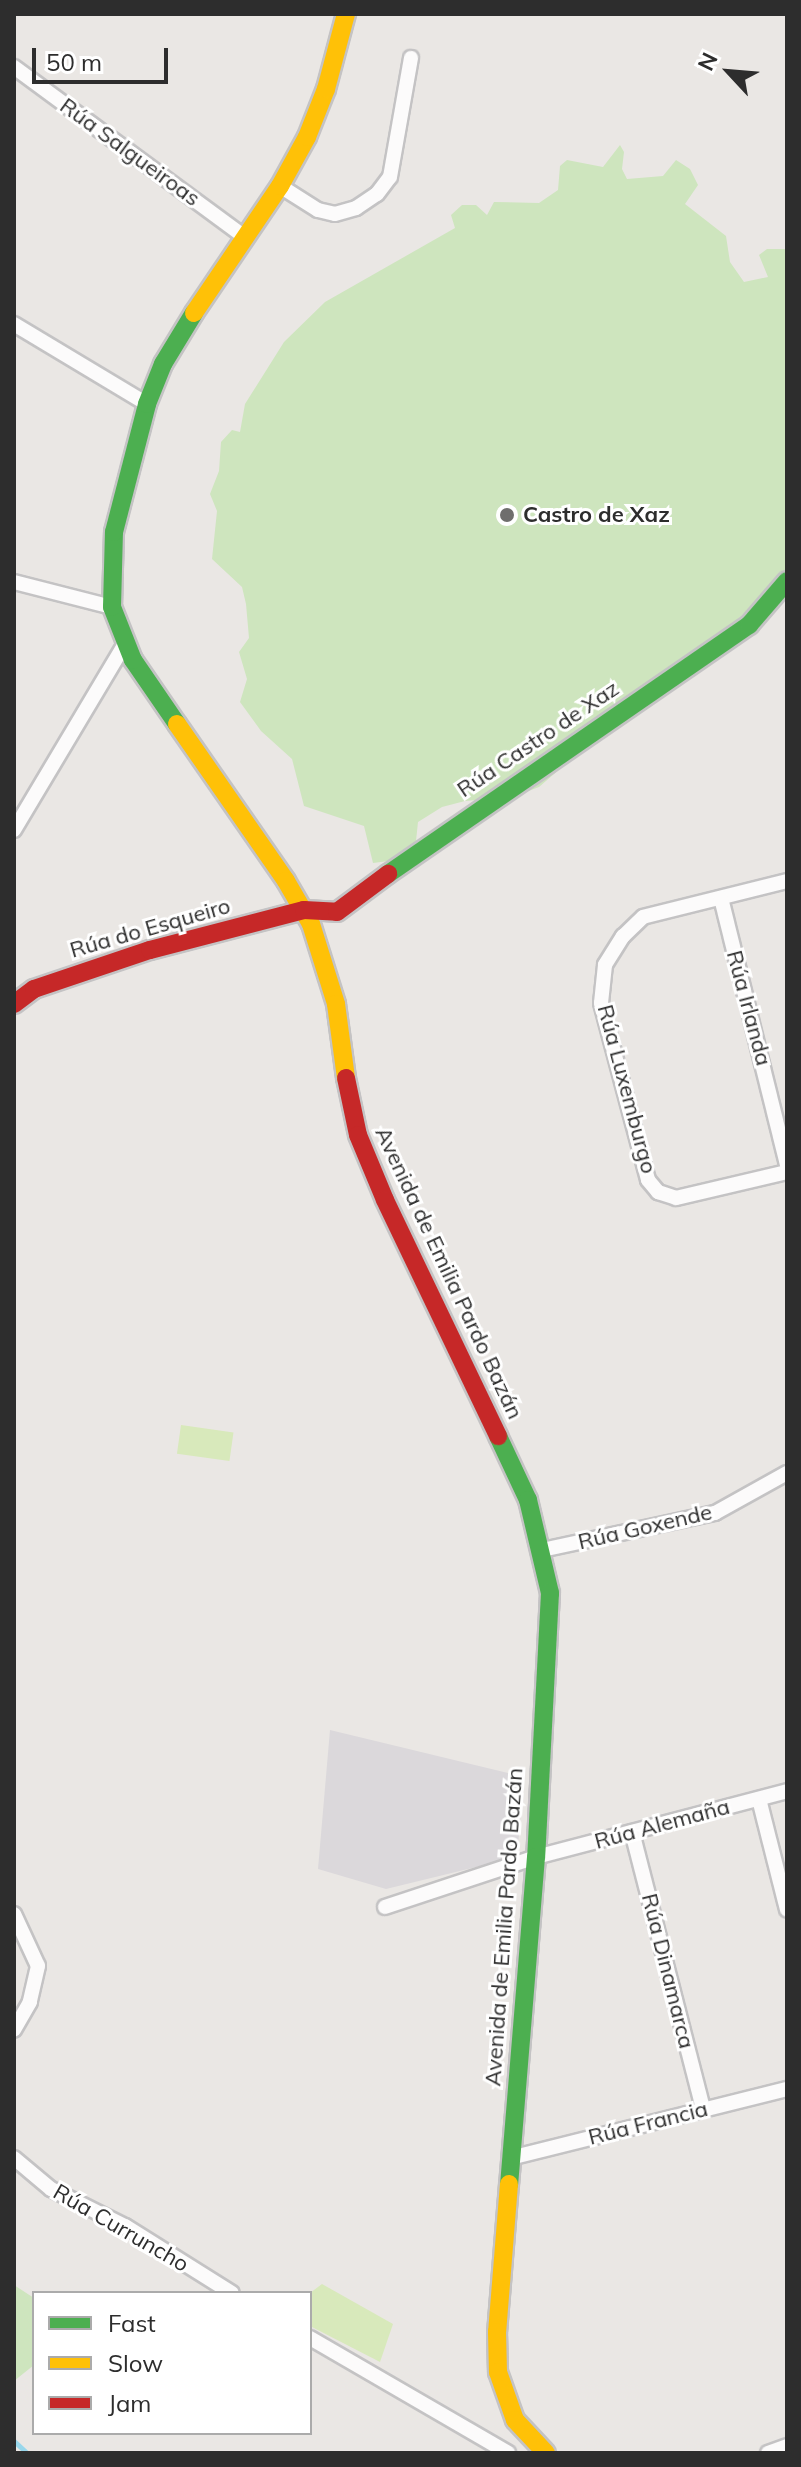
<!DOCTYPE html>
<html>
<head>
<meta charset="utf-8">
<style>
	body { margin:0 }
	#map { position:relative; width:801px; height:2467px; overflow:hidden; background:#eae7e4; font-family:Mulish,sans-serif }
	div>[style] { position:absolute }
	.industrial>* { inset:0; background:#dbd8db }
	.green>* { inset:0; background:#cee5be }
	.pitch>* { inset:0; background:#d8e9bb; transform-origin:0 0 }
	.stream>* { height:5px; margin:-2.5px; padding:0 2.5px; transform-origin:2.5px; border-radius:2.5px; background:#98d7eb }
	.roads { filter:drop-shadow(2px 0 #c4c3c4) drop-shadow(-2px 0 #c4c3c4) drop-shadow(0 2px #c4c3c4) drop-shadow(0 -2px #c4c3c4) }
	.street>* { height:14px; margin:-7px; padding:0 7px; transform-origin:7px; border-radius:7px; background:#fcfbfb }
	.fast>* { height:18px; margin:-9px; padding:0 9px; transform-origin:9px; border-radius:9px; background:#4caf50 }
	.slow>* { height:18px; margin:-9px; padding:0 9px; transform-origin:9px; border-radius:9px; background:#ffc107 }
	.jam>* { height:18px; margin:-9px; padding:0 9px; transform-origin:9px; border-radius:9px; background:#c62828 }
	.dots>* { width:22px; height:22px; translate:-50% -50%; box-sizing:border-box; border:4px solid #fff; border-radius:50% }
	span { translate:-50% -50%; white-space:nowrap; text-align:center; line-height:1.15; -webkit-text-stroke:6px #fff; paint-order:stroke }
	.street-label { font-size:22px; color:#2d2d2d }
	.poi-label { font-size:22px; color:#2d2d2d; font-weight:700 }
	.left { translate:0 -50%; text-align:left }
	.frame { position:absolute; inset:0; border:16px solid #2d2d2d; pointer-events:none }
	.legend { position:absolute; left:32px; top:2291px; width:280px; height:144px; box-sizing:border-box; background:#fff; border:2px solid #ababab; margin:0; padding:10px 14px; list-style:none; font-size:24px; color:#2d2d2d }
	.legend li { display:flex; align-items:center; gap:16px; height:40px }
	.legend b { width:40px; border:2px solid #ababab }
	.north { position:absolute; left:689px; top:32px; width:80px; height:80px; -webkit-text-stroke:6px #fff; paint-order:stroke; rotate:296deg; font-size:22px; font-weight:700; line-height:32px; text-align:center; color:#2d2d2d }
	.north::after { content:''; display:block; margin:auto; width:28px; height:36px; background:#2d2d2d; clip-path:polygon(50% 0,100% 100%,50% 72%,0 100%) }
	.scale { position:absolute; left:32px; top:48px; width:136px; height:36px; box-sizing:border-box; border:4px solid #2d2d2d; border-top:0; padding-left:10px; font-size:24px; line-height:28px; white-space:nowrap; color:#2d2d2d; -webkit-text-stroke:6px #fff; paint-order:stroke }
</style>
</head>
<body>
<div id="map">
	<div class="industrial">
		<div style="clip-path:polygon(330px 1730px,524px 1777px,517px 1857px,386px 1889px,318px 1869px)"></div>
	</div>
	<div class="green">
		<div style="clip-path:polygon(620px 145px,624px 152px,622px 169px,627px 179px,663px 176px,676px 160px,690px 169px,698px 185px,685px 204px,726px 236px,730px 262px,744px 282px,768px 277px,759px 255px,767px 249px,787px 249px,787px 589px,764px 594px,736px 621px,593px 726px,561px 768px,539px 787px,513px 797px,465px 801px,442px 807px,418px 822px,416px 841px,396px 860px,373px 863px,364px 826px,304px 806px,292px 759px,261px 731px,240px 702px,247px 679px,239px 652px,249px 638px,246px 604px,242px 587px,212px 559px,217px 511px,210px 494px,219px 471px,221px 442px,232px 430px,240px 432px,245px 404px,284px 342px,325px 302px,455px 228px,451px 215px,462px 205px,476px 205px,487px 215px,494px 202px,539px 203px,558px 190px,560px 166px,567px 160px,603px 167px)"></div>
		<div style="clip-path:polygon(14px 2285px,34px 2298px,34px 2365px,14px 2381px)"></div>
	</div>
	<div class="pitch">
		<div style="left:181px;top:1425px;width:53px;height:29px;rotate:8deg"></div>
		<div style="clip-path:polygon(322px 2284px,393px 2324px,380px 2362px,310px 2326px,310px 2293px)"></div>
	</div>
	<div class="stream">
		<div style="left:14px;top:2441px;width:18px;rotate:43deg"></div>
	</div>
	<div class="roads">
		<div class="street">
			<div style="left:14px;top:67px;width:287px;rotate:36.4deg"></div>
			<div style="left:280px;top:186px;width:45px;rotate:32.3deg"></div>
			<div style="left:318px;top:210px;width:17px;rotate:13deg"></div>
			<div style="left:335px;top:214px;width:22px;rotate:-16deg"></div>
			<div style="left:356px;top:208px;width:25px;rotate:-34deg"></div>
			<div style="left:377px;top:194px;width:21px;rotate:-53deg"></div>
			<div style="left:390px;top:177px;width:121px;rotate:-80deg"></div>
			<div style="left:14px;top:324px;width:155px;rotate:31deg"></div>
			<div style="left:14px;top:582px;width:101px;rotate:14.3deg"></div>
			<div style="left:14px;top:830px;width:217px;rotate:-59.2deg"></div>
			<div style="left:787px;top:881px;width:148px;rotate:166deg"></div>
			<div style="left:643px;top:917px;width:28px;rotate:136deg"></div>
			<div style="left:623px;top:936px;width:34px;rotate:122deg"></div>
			<div style="left:605px;top:965px;width:38px;rotate:96deg"></div>
			<div style="left:601px;top:1003px;width:183px;rotate:75.1deg"></div>
			<div style="left:648px;top:1180px;width:16px;rotate:50deg"></div>
			<div style="left:658px;top:1192px;width:19px;rotate:18deg"></div>
			<div style="left:676px;top:1198px;width:114px;rotate:-13.2deg"></div>
			<div style="left:721px;top:898px;width:275px;rotate:76.1deg"></div>
			<div style="left:542px;top:1550px;width:177px;rotate:-12.1deg"></div>
			<div style="left:715px;top:1513px;width:82px;rotate:-29.1deg"></div>
			<div style="left:759px;top:1799px;width:114px;rotate:75.8deg"></div>
			<div style="left:632px;top:1832px;width:286px;rotate:75.6deg"></div>
			<div style="left:385px;top:1907px;width:159px;rotate:-18.3deg"></div>
			<div style="left:536px;top:1857px;width:260px;rotate:-14.7deg"></div>
			<div style="left:14px;top:1914px;width:57px;rotate:65.2deg"></div>
			<div style="left:38px;top:1966px;width:37px;rotate:103deg"></div>
			<div style="left:30px;top:2002px;width:32px;rotate:120deg"></div>
			<div style="left:14px;top:2158px;width:48px;rotate:40deg"></div>
			<div style="left:51px;top:2189px;width:83px;rotate:26.6deg"></div>
			<div style="left:125px;top:2226px;width:126px;rotate:32.1deg"></div>
			<div style="left:510px;top:2158px;width:285px;rotate:-14deg"></div>
			<div style="left:310px;top:2338px;width:229px;rotate:30.1deg"></div>
			<div style="left:768px;top:2453px;width:20px;rotate:-20deg"></div>
		</div>
		<div class="fast">
			<div style="left:177px;top:724px;width:78px;rotate:-124.5deg"></div>
			<div style="left:133px;top:660px;width:57px;rotate:-111.6deg"></div>
			<div style="left:112px;top:607px;width:75px;rotate:-88.5deg"></div>
			<div style="left:114px;top:532px;width:132px;rotate:-75.5deg"></div>
			<div style="left:147px;top:404px;width:43px;rotate:-68.2deg"></div>
			<div style="left:163px;top:364px;width:60px;rotate:-58.7deg"></div>
			<div style="left:388px;top:874px;width:439px;rotate:-34.6deg"></div>
			<div style="left:749px;top:625px;width:58px;rotate:-49.2deg"></div>
			<div style="left:498px;top:1436px;width:71px;rotate:64.9deg"></div>
			<div style="left:528px;top:1500px;width:96px;rotate:76.7deg"></div>
			<div style="left:550px;top:1593px;width:264px;rotate:93deg"></div>
			<div style="left:536px;top:1857px;width:328px;rotate:94.7deg"></div>
		</div>
		<div class="slow">
			<div style="left:194px;top:313px;width:153px;rotate:-55.9deg"></div>
			<div style="left:280px;top:186px;width:56px;rotate:-61.1deg"></div>
			<div style="left:307px;top:137px;width:52px;rotate:-68.4deg"></div>
			<div style="left:326px;top:89px;width:78px;rotate:-75.1deg"></div>
			<div style="left:177px;top:724px;width:191px;rotate:55.2deg"></div>
			<div style="left:286px;top:881px;width:50px;rotate:59.8deg"></div>
			<div style="left:311px;top:924px;width:84px;rotate:72.6deg"></div>
			<div style="left:336px;top:1004px;width:75px;rotate:82.3deg"></div>
			<div style="left:509px;top:2184px;width:148px;rotate:94.6deg"></div>
			<div style="left:497px;top:2332px;width:40px;rotate:88.6deg"></div>
			<div style="left:498px;top:2372px;width:51px;rotate:70.5deg"></div>
			<div style="left:515px;top:2420px;width:45px;rotate:46.8deg"></div>
		</div>
		<div class="jam">
			<div style="left:14px;top:1004px;width:25px;rotate:-37deg"></div>
			<div style="left:34px;top:989px;width:122px;rotate:-18.6deg"></div>
			<div style="left:150px;top:950px;width:159px;rotate:-14.6deg"></div>
			<div style="left:304px;top:910px;width:33px;rotate:3deg"></div>
			<div style="left:337px;top:912px;width:64px;rotate:-36.7deg"></div>
			<div style="left:346px;top:1078px;width:58px;rotate:78.1deg"></div>
			<div style="left:358px;top:1135px;width:70px;rotate:67.4deg"></div>
			<div style="left:385px;top:1200px;width:262px;rotate:64.4deg"></div>
		</div>
	</div>
	<div class="dots">
		<div style="left:507px;top:515px;background:#6f6e6d"></div>
	</div>
	<div class="street-label">
		<span style="left:130px;top:152px;rotate:36deg">Rúa Salgueiroas</span>
		<span style="left:538px;top:739px;rotate:-34deg">Rúa Castro de Xaz</span>
		<span style="left:150px;top:928px;rotate:-16deg">Rúa do Esqueiro</span>
		<span style="left:749px;top:1008px;rotate:75deg">Rúa Irlanda</span>
		<span style="left:627px;top:1089px;rotate:75deg">Rúa Luxemburgo</span>
		<span style="left:449px;top:1273px;rotate:65deg">Avenida de Emilia Pardo Bazán</span>
		<span style="left:645px;top:1527px;rotate:-13deg">Rúa Goxende</span>
		<span style="left:662px;top:1824px;rotate:-15deg">Rúa Alemaña</span>
		<span style="left:504px;top:1927px;rotate:-86deg">Avenida de Emilia Pardo Bazán</span>
		<span style="left:668px;top:1971px;rotate:76deg">Rúa Dinamarca</span>
		<span style="left:648px;top:2123px;rotate:-14deg">Rúa Francia</span>
		<span style="left:121px;top:2228px;rotate:30deg">Rúa Curruncho</span>
	</div>
	<div class="poi-label">
		<span class="left" style="left:523px;top:515px">Castro de Xaz</span>
	</div>
	<div class="frame"></div>
	<ul class="legend">
	<li><b style="height:10px;background:#4caf50"></b>Fast</li>
	<li><b style="height:10px;background:#ffc107"></b>Slow</li>
	<li><b style="height:10px;background:#c62828"></b>Jam</li>
	</ul>
	<div class="north">N</div>
	<div class="scale">50 m</div>
</div>
</body>
</html>
